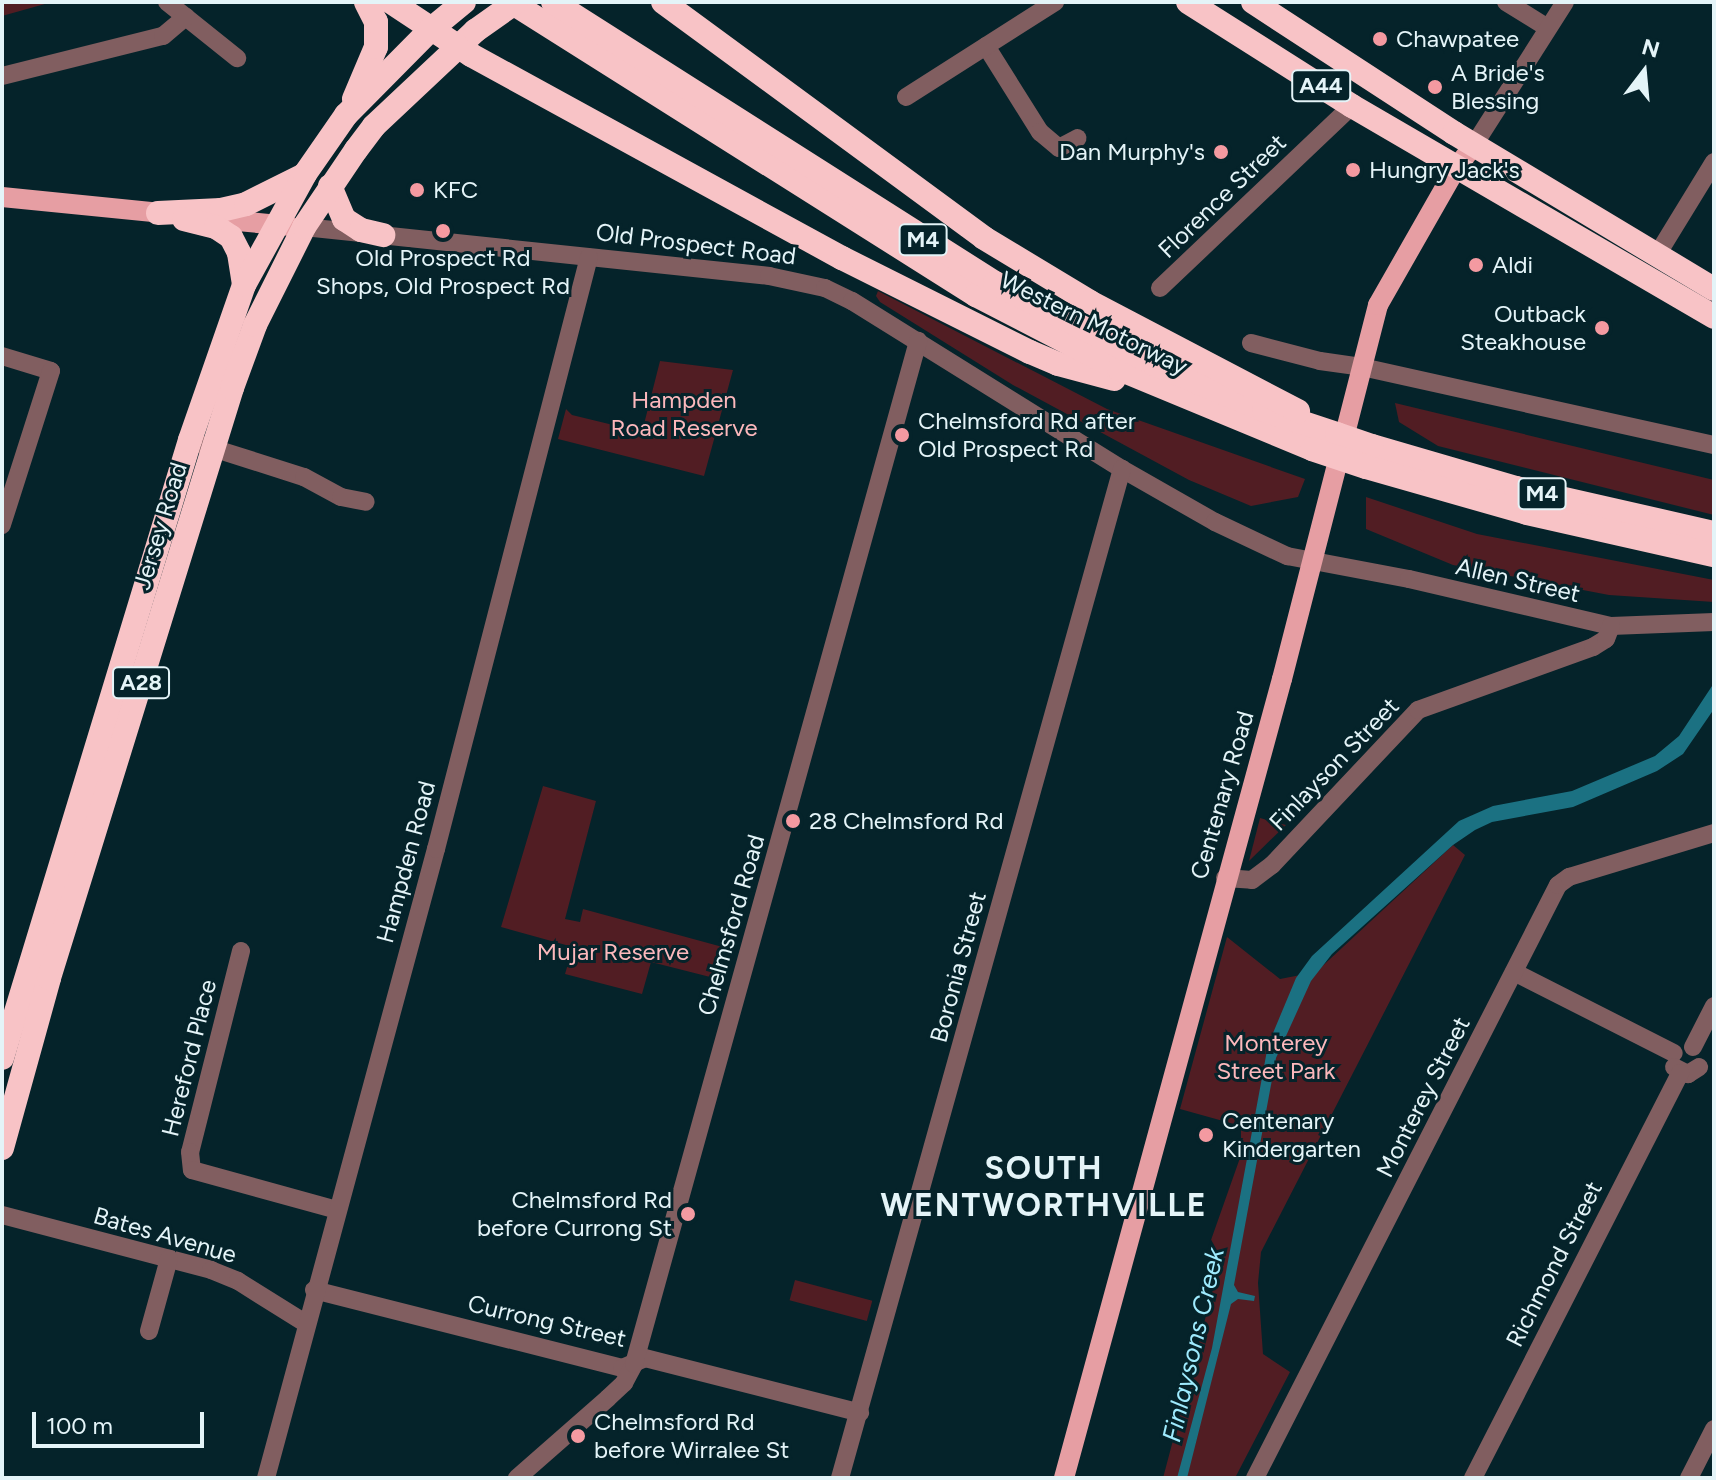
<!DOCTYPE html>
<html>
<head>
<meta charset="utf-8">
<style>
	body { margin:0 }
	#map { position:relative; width:1716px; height:1480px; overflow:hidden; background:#05232a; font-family:Figtree,sans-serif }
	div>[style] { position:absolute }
	.green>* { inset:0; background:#511d23; transform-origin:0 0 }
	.water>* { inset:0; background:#1b7182 }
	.minor>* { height:18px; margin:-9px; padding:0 9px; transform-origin:9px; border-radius:9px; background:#815e60 }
	.major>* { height:20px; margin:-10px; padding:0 10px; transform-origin:10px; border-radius:10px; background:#e69ea3 }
	.highway>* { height:24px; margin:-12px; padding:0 12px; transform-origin:12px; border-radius:12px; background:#f8c3c6 }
	.highway-bridge>* { height:24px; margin:-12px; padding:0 12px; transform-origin:12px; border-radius:12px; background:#f8c3c6 }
	.dots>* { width:22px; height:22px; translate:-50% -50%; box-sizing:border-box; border:4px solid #05232a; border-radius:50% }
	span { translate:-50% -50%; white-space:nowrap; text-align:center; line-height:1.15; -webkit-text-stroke:6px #05232a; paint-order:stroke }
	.shield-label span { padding:2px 6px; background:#05232a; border:2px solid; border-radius:6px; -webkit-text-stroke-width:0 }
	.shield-label { font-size:22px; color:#e4f4f8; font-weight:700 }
	.poi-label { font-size:24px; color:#e4f4f8 }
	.left { translate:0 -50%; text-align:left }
	.right { translate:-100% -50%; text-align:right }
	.street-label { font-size:24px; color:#e4f4f8 }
	.park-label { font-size:24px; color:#fcb8bc }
	.water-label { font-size:26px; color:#9febfe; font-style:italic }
	.district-label { font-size:32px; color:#e4f4f8; font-weight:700; letter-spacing:2px }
	.frame { position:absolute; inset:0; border:4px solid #e4f4f8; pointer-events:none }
	.north { position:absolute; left:1604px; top:32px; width:80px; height:80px; -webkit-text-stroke:6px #05232a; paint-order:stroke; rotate:16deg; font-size:22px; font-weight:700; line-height:32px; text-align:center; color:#e4f4f8 }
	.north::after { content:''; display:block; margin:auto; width:28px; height:36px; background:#e4f4f8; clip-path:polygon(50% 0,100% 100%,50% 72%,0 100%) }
	.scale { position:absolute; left:32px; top:1412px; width:172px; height:36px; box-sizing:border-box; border:4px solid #e4f4f8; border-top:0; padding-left:10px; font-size:24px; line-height:28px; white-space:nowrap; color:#e4f4f8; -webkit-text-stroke:6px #05232a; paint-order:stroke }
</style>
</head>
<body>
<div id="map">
	<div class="green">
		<div style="clip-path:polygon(2px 2px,52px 2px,2px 16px)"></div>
		<div style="clip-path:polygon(878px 291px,1107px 409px,1305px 479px,1298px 497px,1251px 506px,1189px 480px,1013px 385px,880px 302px,876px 296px)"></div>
		<div style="clip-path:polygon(660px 361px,733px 370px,704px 476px,558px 439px,566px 409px,572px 415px,642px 432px)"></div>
		<div style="clip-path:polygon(1395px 403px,1714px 480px,1714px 515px,1438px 446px,1399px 422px)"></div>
		<div style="clip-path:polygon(1366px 497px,1477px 534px,1714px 580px,1714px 602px,1609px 595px,1453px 565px,1366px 529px)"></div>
		<div style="clip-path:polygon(543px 786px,596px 801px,565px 919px,580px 922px,583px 909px,730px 949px,722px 980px,651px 962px,642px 994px,565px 974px,573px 947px,501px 927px)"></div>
		<div style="clip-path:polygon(1260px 818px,1286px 825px,1249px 861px)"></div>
		<div style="clip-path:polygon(1453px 845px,1465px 855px,1261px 1252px,1258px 1283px,1263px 1354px,1290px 1372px,1235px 1478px,1163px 1478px,1217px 1274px,1211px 1240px,1241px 1155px,1241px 1126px,1180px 1109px,1227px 937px,1280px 979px,1316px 972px)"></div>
		<div style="left:795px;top:1280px;width:80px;height:21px;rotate:15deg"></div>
	</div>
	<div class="water">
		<div style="clip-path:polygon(1714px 683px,1714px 709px,1683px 754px,1657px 771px,1573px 807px,1492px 822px,1475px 830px,1453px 845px,1332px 954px,1311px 981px,1276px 1058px,1234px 1285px,1238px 1292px,1255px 1296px,1254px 1301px,1238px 1299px,1231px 1304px,1187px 1478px,1177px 1478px,1212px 1348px,1268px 1045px,1296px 978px,1312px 956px,1459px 821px,1493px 806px,1572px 791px,1655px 756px,1679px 736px)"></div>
	</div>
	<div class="minor">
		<div style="left:167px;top:2px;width:90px;rotate:38.7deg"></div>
		<div style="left:1506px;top:2px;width:49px;rotate:31.8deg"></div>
		<div style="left:986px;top:46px;width:102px;rotate:57.9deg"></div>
		<div style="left:1040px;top:132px;width:25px;rotate:40deg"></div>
		<div style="left:1059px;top:148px;width:21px;rotate:-28deg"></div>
		<div style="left:2px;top:76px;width:166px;rotate:-14deg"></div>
		<div style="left:163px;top:36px;width:30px;rotate:-40deg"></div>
		<div style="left:906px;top:97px;width:177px;rotate:-32.5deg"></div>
		<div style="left:1474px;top:145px;width:169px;rotate:-57.5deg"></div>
		<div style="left:304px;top:227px;width:468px;rotate:6deg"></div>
		<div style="left:769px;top:276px;width:57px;rotate:12.1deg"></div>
		<div style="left:825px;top:288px;width:30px;rotate:26deg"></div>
		<div style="left:852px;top:301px;width:318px;rotate:31.9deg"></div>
		<div style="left:1122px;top:469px;width:107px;rotate:29.7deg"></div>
		<div style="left:1215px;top:522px;width:80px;rotate:25.3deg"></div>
		<div style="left:1287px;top:556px;width:124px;rotate:10.7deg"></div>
		<div style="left:1409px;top:579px;width:207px;rotate:13.1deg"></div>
		<div style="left:1611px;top:626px;width:103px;rotate:-2.2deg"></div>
		<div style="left:1657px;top:255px;width:109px;rotate:-58.5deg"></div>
		<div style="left:1160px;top:288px;width:265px;rotate:-43.5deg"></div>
		<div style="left:1251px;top:343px;width:71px;rotate:14.6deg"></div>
		<div style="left:1320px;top:361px;width:42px;rotate:8.1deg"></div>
		<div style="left:1362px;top:367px;width:361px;rotate:12.5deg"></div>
		<div style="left:2px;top:356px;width:51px;rotate:17deg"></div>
		<div style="left:51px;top:371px;width:162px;rotate:107.7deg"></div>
		<div style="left:203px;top:445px;width:106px;rotate:17.6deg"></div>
		<div style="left:304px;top:477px;width:42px;rotate:28.4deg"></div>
		<div style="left:341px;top:497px;width:25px;rotate:11deg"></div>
		<div style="left:1225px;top:878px;width:27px;rotate:4deg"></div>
		<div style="left:1252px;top:880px;width:25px;rotate:-37deg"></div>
		<div style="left:1272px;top:865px;width:213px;rotate:-46.7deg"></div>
		<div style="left:1418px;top:710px;width:186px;rotate:-19.8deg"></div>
		<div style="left:1593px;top:647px;width:15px;rotate:-32deg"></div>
		<div style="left:1606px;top:639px;width:14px;rotate:-69deg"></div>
		<div style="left:241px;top:951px;width:207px;rotate:104.2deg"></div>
		<div style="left:190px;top:1152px;width:18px;rotate:84deg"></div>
		<div style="left:192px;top:1170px;width:150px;rotate:15.4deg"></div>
		<div style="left:1514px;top:972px;width:179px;rotate:26.9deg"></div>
		<div style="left:1693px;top:1047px;width:46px;rotate:-62.9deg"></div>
		<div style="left:1674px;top:1067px;width:16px;rotate:27deg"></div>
		<div style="left:1688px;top:1074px;width:13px;rotate:-32deg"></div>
		<div style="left:2px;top:1215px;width:216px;rotate:14.7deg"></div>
		<div style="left:211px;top:1270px;width:29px;rotate:22deg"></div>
		<div style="left:238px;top:1281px;width:79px;rotate:32.1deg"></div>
		<div style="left:314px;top:1290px;width:318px;rotate:14.2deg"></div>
		<div style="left:622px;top:1368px;width:25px;rotate:-23deg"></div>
		<div style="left:645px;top:1358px;width:222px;rotate:14.3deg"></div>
		<div style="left:149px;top:1331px;width:75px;rotate:-74.5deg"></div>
		<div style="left:266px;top:1478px;width:652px;rotate:-74.88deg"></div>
		<div style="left:436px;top:849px;width:611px;rotate:-75.51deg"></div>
		<div style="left:517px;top:1478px;width:121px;rotate:-41.3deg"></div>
		<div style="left:608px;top:1398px;width:22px;rotate:-43deg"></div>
		<div style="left:624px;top:1383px;width:21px;rotate:-62deg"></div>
		<div style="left:634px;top:1364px;width:1062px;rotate:-74.48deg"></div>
		<div style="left:840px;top:1478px;width:1048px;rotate:-74.39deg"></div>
		<div style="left:1255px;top:1478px;width:666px;rotate:-62.93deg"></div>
		<div style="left:1558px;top:885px;width:14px;rotate:-36deg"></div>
		<div style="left:1569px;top:877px;width:152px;rotate:-16.9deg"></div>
		<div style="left:1473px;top:1478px;width:455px;rotate:-62.9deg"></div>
		<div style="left:1689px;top:1478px;width:55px;rotate:-63deg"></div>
	</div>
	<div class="major">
		<div style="left:2px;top:197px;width:172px;rotate:5.7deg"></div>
		<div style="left:205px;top:218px;width:84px;rotate:5.4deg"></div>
		<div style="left:1064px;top:1478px;width:828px;rotate:-74.74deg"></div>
		<div style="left:1282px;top:679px;width:386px;rotate:-75.6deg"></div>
		<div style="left:1378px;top:305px;width:158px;rotate:-60.3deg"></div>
		<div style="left:1456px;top:168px;width:29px;rotate:-52deg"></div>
	</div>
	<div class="highway">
		<div style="left:391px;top:2px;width:96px;rotate:33.5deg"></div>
		<div style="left:471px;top:55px;width:423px;rotate:28.7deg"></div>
		<div style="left:842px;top:258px;width:210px;rotate:26.6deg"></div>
		<div style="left:1030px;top:352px;width:30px;rotate:23deg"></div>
		<div style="left:1058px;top:364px;width:58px;rotate:15deg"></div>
		<div style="left:511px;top:2px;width:550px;rotate:32.22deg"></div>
		<div style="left:976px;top:295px;width:161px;rotate:27.4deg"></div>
		<div style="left:1119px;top:369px;width:209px;rotate:22.5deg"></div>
		<div style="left:553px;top:2px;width:524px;rotate:32.45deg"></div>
		<div style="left:995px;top:283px;width:178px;rotate:27deg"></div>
		<div style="left:1154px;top:364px;width:119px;rotate:22.7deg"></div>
		<div style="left:1264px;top:410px;width:77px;rotate:18.2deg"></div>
		<div style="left:663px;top:2px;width:398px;rotate:36.3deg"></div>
		<div style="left:984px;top:238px;width:124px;rotate:31.1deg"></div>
		<div style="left:1090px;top:302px;width:235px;rotate:27.7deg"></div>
		<div style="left:1188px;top:2px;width:194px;rotate:32.4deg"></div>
		<div style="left:1352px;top:106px;width:419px;rotate:30.2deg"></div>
		<div style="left:1253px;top:2px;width:240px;rotate:33.1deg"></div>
		<div style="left:1454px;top:133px;width:303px;rotate:31deg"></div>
		<div style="left:354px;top:99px;width:56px;rotate:-67.1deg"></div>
		<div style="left:376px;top:47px;width:25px;rotate:-90deg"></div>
		<div style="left:376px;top:22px;width:22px;rotate:-117deg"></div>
		<div style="left:330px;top:186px;width:36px;rotate:67deg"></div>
		<div style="left:344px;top:219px;width:20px;rotate:33deg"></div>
		<div style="left:361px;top:230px;width:23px;rotate:13deg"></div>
		<div style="left:158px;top:213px;width:63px;rotate:-2.7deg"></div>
		<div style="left:221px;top:210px;width:26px;rotate:-13deg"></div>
		<div style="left:246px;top:204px;width:65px;rotate:-26.6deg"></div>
		<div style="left:184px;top:219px;width:33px;rotate:14deg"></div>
		<div style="left:216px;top:227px;width:18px;rotate:34deg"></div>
		<div style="left:231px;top:237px;width:18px;rotate:63deg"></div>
		<div style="left:239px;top:253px;width:32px;rotate:81deg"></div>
		<div style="left:1372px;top:446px;width:150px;rotate:16.3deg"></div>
		<div style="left:1516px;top:488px;width:203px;rotate:12.8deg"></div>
		<div style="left:1366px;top:467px;width:167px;rotate:15.9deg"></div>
		<div style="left:1527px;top:513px;width:192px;rotate:12.7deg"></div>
		<div style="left:2px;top:1058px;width:646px;rotate:-73.08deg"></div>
		<div style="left:190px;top:440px;width:164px;rotate:-70.8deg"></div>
		<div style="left:244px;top:285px;width:127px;rotate:-61.2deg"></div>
		<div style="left:305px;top:174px;width:72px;rotate:-55.2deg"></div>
		<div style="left:346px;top:115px;width:120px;rotate:-45.3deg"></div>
		<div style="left:430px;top:30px;width:44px;rotate:-39.5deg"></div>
		<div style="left:2px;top:1148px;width:176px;rotate:-74.5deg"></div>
		<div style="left:49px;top:978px;width:618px;rotate:-72.77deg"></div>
		<div style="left:232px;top:388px;width:67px;rotate:-69.9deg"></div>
		<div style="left:255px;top:325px;width:110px;rotate:-63.4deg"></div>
		<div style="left:304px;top:227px;width:93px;rotate:-56deg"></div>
		<div style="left:356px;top:150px;width:30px;rotate:-53deg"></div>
		<div style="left:374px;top:126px;width:139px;rotate:-43.2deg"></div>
	</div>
	<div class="highway-bridge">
		<div style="left:475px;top:31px;width:50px;rotate:-35.3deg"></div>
		<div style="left:1337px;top:434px;width:37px;rotate:19deg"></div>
		<div style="left:1312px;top:449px;width:57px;rotate:18.4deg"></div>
	</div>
	<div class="dots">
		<div style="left:1380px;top:39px;background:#f49aa1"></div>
		<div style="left:1435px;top:87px;background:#f49aa1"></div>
		<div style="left:1221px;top:152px;background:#f49aa1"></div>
		<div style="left:1353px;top:170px;background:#f49aa1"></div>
		<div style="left:417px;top:190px;background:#f49aa1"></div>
		<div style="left:443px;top:231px;background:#f49aa1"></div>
		<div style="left:1476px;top:265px;background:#f49aa1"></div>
		<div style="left:1602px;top:328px;background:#f49aa1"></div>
		<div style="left:902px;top:435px;background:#f49aa1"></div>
		<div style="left:793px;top:821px;background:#f49aa1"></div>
		<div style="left:1206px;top:1135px;background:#f49aa1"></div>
		<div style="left:688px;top:1214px;background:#f49aa1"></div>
		<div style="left:578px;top:1436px;background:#f49aa1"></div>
	</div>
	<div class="shield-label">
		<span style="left:1321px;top:86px">A44</span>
		<span style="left:923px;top:240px">M4</span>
		<span style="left:1542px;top:494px">M4</span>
		<span style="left:141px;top:683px">A28</span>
	</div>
	<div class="poi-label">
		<span class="left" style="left:1396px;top:39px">Chawpatee</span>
		<span class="left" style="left:1451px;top:87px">A Bride's<br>Blessing</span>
		<span class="right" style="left:1205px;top:152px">Dan Murphy's</span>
		<span class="left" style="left:1369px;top:170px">Hungry Jack's</span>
		<span class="left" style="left:433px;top:190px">KFC</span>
		<span style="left:443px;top:272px">Old Prospect Rd<br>Shops, Old Prospect Rd</span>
		<span class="left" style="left:1492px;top:265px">Aldi</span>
		<span class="right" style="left:1586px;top:328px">Outback<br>Steakhouse</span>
		<span class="left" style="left:918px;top:435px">Chelmsford Rd after<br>Old Prospect Rd</span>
		<span class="left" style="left:809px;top:821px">28 Chelmsford Rd</span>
		<span class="left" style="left:1222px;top:1135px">Centenary<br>Kindergarten</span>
		<span class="right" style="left:672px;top:1214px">Chelmsford Rd<br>before Currong St</span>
		<span class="left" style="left:594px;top:1436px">Chelmsford Rd<br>before Wirralee St</span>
	</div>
	<div class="street-label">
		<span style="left:1222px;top:196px;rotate:-44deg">Florence Street</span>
		<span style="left:696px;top:244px;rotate:7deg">Old Prospect Road</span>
		<span style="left:1094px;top:323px;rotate:26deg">Western Motorway</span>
		<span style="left:160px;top:526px;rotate:-73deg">Jersey Road</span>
		<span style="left:1518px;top:580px;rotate:13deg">Allen Street</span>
		<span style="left:1334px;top:764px;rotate:-46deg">Finlayson Street</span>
		<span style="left:1222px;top:795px;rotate:-74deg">Centenary Road</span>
		<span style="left:406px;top:862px;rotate:-75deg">Hampden Road</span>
		<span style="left:731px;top:925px;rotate:-74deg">Chelmsford Road</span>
		<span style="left:958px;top:967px;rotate:-75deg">Boronia Street</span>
		<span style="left:189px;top:1058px;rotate:-76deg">Hereford Place</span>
		<span style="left:1423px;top:1097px;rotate:-63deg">Monterey Street</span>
		<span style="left:165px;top:1235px;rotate:16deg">Bates Avenue</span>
		<span style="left:1554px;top:1264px;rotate:-63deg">Richmond Street</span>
		<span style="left:547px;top:1321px;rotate:13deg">Currong Street</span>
	</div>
	<div class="park-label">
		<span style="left:684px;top:414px">Hampden<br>Road Reserve</span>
		<span style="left:613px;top:952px">Mujar Reserve</span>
		<span style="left:1276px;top:1057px">Monterey<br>Street Park</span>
	</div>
	<div class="water-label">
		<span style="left:1194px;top:1345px;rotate:-77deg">Finlaysons Creek</span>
	</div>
	<div class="district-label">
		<span style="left:1044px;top:1187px">SOUTH<br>WENTWORTHVILLE</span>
	</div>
	<div class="frame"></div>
	<div class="north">N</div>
	<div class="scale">100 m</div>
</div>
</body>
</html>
